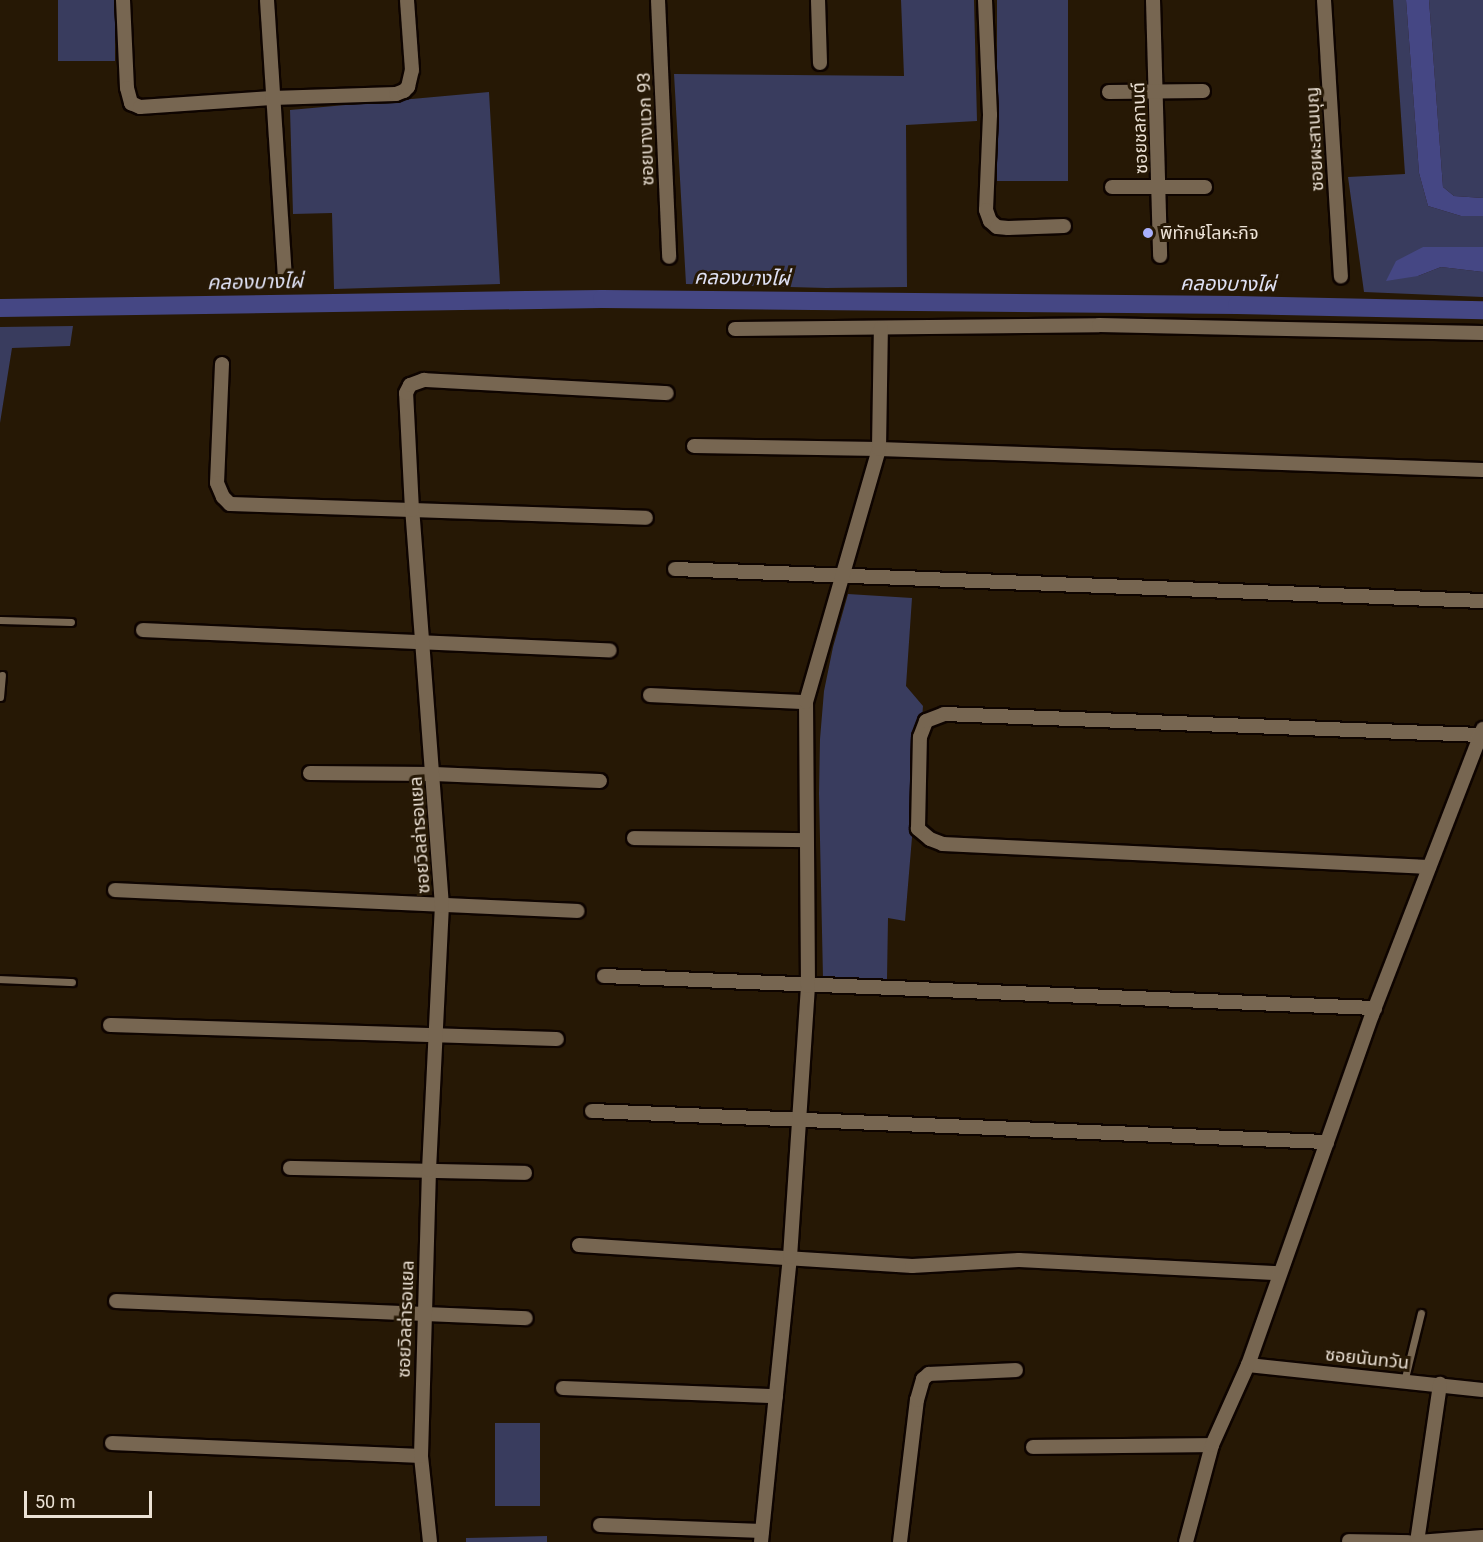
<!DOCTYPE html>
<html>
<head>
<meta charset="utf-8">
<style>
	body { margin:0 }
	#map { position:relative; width:1483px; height:1542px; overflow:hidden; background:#261805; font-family:Roboto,"Noto Sans Thai",sans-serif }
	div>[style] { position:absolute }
	.green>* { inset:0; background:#393c5e; transform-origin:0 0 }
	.water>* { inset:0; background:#454784 }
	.canal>* { height:18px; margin:-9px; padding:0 9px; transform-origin:9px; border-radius:9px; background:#454784 }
	.roads { filter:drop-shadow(2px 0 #0e0400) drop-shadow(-2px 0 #0e0400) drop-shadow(0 2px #0e0400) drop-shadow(0 -2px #0e0400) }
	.service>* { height:7px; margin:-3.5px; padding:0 3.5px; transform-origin:3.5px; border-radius:3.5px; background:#776651 }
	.minor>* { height:14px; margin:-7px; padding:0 7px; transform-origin:7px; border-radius:7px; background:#776651 }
	.dots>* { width:16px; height:16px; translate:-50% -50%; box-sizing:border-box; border:3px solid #261805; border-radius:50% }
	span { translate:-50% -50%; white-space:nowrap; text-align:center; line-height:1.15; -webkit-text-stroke:6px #261805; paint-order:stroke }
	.street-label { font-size:18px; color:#ebe1d5 }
	.poi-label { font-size:18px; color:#ebe1d5 }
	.left { translate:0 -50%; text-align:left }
	.water-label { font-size:20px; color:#dfe1f4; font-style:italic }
	.scale { position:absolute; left:24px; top:1491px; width:128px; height:27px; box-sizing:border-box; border:3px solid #ebe1d5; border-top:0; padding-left:8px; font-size:18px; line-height:21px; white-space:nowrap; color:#ebe1d5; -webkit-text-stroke:4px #261805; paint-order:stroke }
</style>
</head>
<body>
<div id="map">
	<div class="green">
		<div style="left:58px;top:0;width:57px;height:61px"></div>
		<div style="clip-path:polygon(901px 0,974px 0,977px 121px,906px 125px,907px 287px,826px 288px,686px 284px,674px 74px,904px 76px)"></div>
		<div style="left:997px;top:0;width:71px;height:181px"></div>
		<div style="clip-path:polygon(1393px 0,1406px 0,1419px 173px,1428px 206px,1461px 216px,1483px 216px,1483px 247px,1423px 247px,1418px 276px,1441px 267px,1483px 272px,1483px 297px,1364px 292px,1348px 177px,1405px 174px)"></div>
		<div style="clip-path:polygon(1429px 0,1483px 0,1483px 198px,1454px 196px,1443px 187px)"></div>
		<div style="clip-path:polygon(489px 92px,500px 284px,334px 289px,332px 213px,293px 214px,290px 110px)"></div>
		<div style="clip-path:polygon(73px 326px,70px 346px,12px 348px,0 423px,0 327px)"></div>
		<div style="clip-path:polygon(848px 594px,912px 598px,906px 686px,923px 706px,905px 921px,888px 918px,887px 979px,823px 978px,819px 794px,820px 739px,824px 691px,833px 647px)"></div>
		<div style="left:495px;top:1423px;width:45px;height:83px"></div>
		<div style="clip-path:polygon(547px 1536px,547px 1542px,466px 1542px,466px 1538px)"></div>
	</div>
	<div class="water">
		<div style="clip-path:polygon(1406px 0,1429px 0,1443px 187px,1454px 196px,1483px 198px,1483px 216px,1461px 216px,1428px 206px,1419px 173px)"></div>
		<div style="clip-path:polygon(1423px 247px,1483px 247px,1483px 272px,1441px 267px,1418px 276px,1386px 281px,1396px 261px)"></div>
	</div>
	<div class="canal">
		<div style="left:0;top:308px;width:602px;rotate:-0.86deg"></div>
		<div style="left:602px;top:299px;width:635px;rotate:0.54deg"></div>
		<div style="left:1237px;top:305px;width:246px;rotate:1.2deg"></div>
	</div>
	<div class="roads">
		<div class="service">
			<div style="left:0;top:620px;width:71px;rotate:1.6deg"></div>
			<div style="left:0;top:697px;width:22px;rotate:-85deg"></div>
			<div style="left:0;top:979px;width:72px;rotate:2.4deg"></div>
			<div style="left:1404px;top:1382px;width:71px;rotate:-76.2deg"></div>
		</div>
		<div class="minor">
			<div style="left:123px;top:0;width:88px;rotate:87.4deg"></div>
			<div style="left:127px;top:88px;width:16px;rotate:75deg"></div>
			<div style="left:131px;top:103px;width:10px;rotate:24deg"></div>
			<div style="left:140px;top:107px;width:132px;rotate:-3.9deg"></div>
			<div style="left:272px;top:98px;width:124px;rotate:-1.8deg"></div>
			<div style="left:396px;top:94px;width:9px;rotate:-21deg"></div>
			<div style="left:404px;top:91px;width:6px;rotate:-45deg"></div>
			<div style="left:408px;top:87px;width:17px;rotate:-77deg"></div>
			<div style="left:412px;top:70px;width:70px;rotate:-94.1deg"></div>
			<div style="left:267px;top:0;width:280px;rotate:86.3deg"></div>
			<div style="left:658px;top:0;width:257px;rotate:87.5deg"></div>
			<div style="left:818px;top:0;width:63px;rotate:88.2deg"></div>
			<div style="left:985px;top:0;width:115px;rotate:87.5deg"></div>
			<div style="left:990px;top:115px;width:95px;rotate:92.4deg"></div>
			<div style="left:986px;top:210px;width:12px;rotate:70deg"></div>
			<div style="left:990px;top:221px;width:9px;rotate:41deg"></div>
			<div style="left:997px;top:227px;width:11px;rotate:5deg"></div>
			<div style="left:1008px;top:228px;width:56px;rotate:-2deg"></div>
			<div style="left:1153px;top:0;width:256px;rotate:88.4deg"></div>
			<div style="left:1324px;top:0;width:277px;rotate:86.5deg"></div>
			<div style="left:1109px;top:92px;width:94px;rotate:-0.6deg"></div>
			<div style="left:1112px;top:187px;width:93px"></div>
			<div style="left:735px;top:329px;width:364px;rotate:-0.6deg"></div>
			<div style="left:1099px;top:325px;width:384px;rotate:1.2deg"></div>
			<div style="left:222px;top:364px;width:119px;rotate:92.4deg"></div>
			<div style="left:217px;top:483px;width:15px;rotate:67deg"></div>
			<div style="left:223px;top:497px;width:10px;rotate:45deg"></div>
			<div style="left:230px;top:504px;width:416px;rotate:1.9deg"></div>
			<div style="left:694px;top:446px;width:185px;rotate:0.9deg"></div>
			<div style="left:879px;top:449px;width:604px;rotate:1.99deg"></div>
			<div style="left:675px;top:569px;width:809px;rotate:2.27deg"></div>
			<div style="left:143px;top:630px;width:467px;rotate:2.5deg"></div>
			<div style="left:650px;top:695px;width:156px;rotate:2.6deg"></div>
			<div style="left:310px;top:773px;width:124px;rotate:0.5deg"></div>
			<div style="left:434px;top:774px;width:166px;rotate:2.4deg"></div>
			<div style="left:634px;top:838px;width:172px;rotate:0.7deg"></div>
			<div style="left:1429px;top:867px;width:487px;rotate:-177.3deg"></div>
			<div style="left:943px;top:844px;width:14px;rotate:-159deg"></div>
			<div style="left:930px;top:839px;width:16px;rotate:-140deg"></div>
			<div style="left:918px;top:829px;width:92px;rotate:-88.8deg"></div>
			<div style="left:920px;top:737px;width:17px;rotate:-69deg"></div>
			<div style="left:926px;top:721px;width:19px;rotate:-21deg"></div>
			<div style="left:944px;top:714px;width:536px;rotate:2.24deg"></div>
			<div style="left:115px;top:890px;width:463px;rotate:2.6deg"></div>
			<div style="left:604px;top:976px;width:772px;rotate:2.38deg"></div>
			<div style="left:110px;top:1025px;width:447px;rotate:1.8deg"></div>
			<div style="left:592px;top:1111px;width:736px;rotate:2.42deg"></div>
			<div style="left:290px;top:1168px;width:235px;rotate:1.2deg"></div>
			<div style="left:579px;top:1245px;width:334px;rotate:3.6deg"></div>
			<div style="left:912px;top:1266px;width:107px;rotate:-3.2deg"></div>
			<div style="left:1019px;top:1260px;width:260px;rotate:2.9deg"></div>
			<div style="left:116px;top:1301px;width:410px;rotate:2.4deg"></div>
			<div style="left:1248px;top:1365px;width:236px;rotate:6.1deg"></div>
			<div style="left:563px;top:1388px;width:213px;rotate:2.2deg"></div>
			<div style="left:112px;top:1443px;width:309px;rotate:2.4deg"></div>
			<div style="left:1033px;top:1447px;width:179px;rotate:-0.6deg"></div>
			<div style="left:600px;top:1525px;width:162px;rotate:2.1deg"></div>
			<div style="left:1349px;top:1541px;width:59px;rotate:1deg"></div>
			<div style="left:430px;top:1542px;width:86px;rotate:-96deg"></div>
			<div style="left:421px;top:1456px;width:286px;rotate:-88.4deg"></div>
			<div style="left:429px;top:1170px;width:264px;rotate:-87.2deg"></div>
			<div style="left:442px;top:906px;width:397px;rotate:-94.3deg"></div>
			<div style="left:412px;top:510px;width:117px;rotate:-92.9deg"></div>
			<div style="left:406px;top:393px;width:9px;rotate:-63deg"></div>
			<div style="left:410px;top:385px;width:15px;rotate:-20deg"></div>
			<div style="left:424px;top:380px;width:243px;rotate:3.1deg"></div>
			<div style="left:761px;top:1542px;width:286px;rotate:-84.2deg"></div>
			<div style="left:790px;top:1257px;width:272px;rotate:-86.2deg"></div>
			<div style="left:808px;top:986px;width:284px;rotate:-90.4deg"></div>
			<div style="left:806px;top:702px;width:263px;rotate:-73.9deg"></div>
			<div style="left:879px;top:449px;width:121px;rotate:-89.1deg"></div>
			<div style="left:900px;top:1542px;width:143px;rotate:-83.2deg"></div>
			<div style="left:917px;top:1400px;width:22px;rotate:-74deg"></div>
			<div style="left:923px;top:1379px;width:8px;rotate:-40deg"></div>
			<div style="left:929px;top:1374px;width:87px;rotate:-2.6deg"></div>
			<div style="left:1186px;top:1542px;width:100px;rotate:-75deg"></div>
			<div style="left:1212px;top:1445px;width:88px;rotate:-65.8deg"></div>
			<div style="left:1248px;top:1365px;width:371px;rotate:-70.5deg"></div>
			<div style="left:1372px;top:1015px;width:307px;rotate:-68.8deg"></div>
			<div style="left:1417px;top:1542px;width:160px;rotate:-81.7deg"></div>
			<div style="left:1418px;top:1542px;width:65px;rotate:-4.4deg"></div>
		</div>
	</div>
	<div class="dots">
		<div style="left:1148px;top:233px;background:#a9b0fc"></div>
	</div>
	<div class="street-label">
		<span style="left:1140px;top:128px;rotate:-92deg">ซอยชลกานต์</span>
		<span style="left:646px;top:129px;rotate:-92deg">ซอยบางแวก 93</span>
		<span style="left:1315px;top:139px;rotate:-93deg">ซอยผะสานบุญ</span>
		<span style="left:420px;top:835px;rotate:-94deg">ซอยวิลล่ารอแยล</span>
		<span style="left:406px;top:1319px;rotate:-88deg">ซอยวิลล่ารอแยล</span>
		<span style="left:1367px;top:1359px;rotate:6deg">ซอยนันทวัน</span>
	</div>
	<div class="poi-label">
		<span class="left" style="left:1160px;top:233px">พิทักษ์โลหะกิจ</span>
	</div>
	<div class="water-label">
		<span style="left:742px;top:278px;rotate:1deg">คลองบางไผ่</span>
		<span style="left:255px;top:282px;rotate:-1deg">คลองบางไผ่</span>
		<span style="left:1228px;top:284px;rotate:1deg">คลองบางไผ่</span>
	</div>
	<div class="scale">50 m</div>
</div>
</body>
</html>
